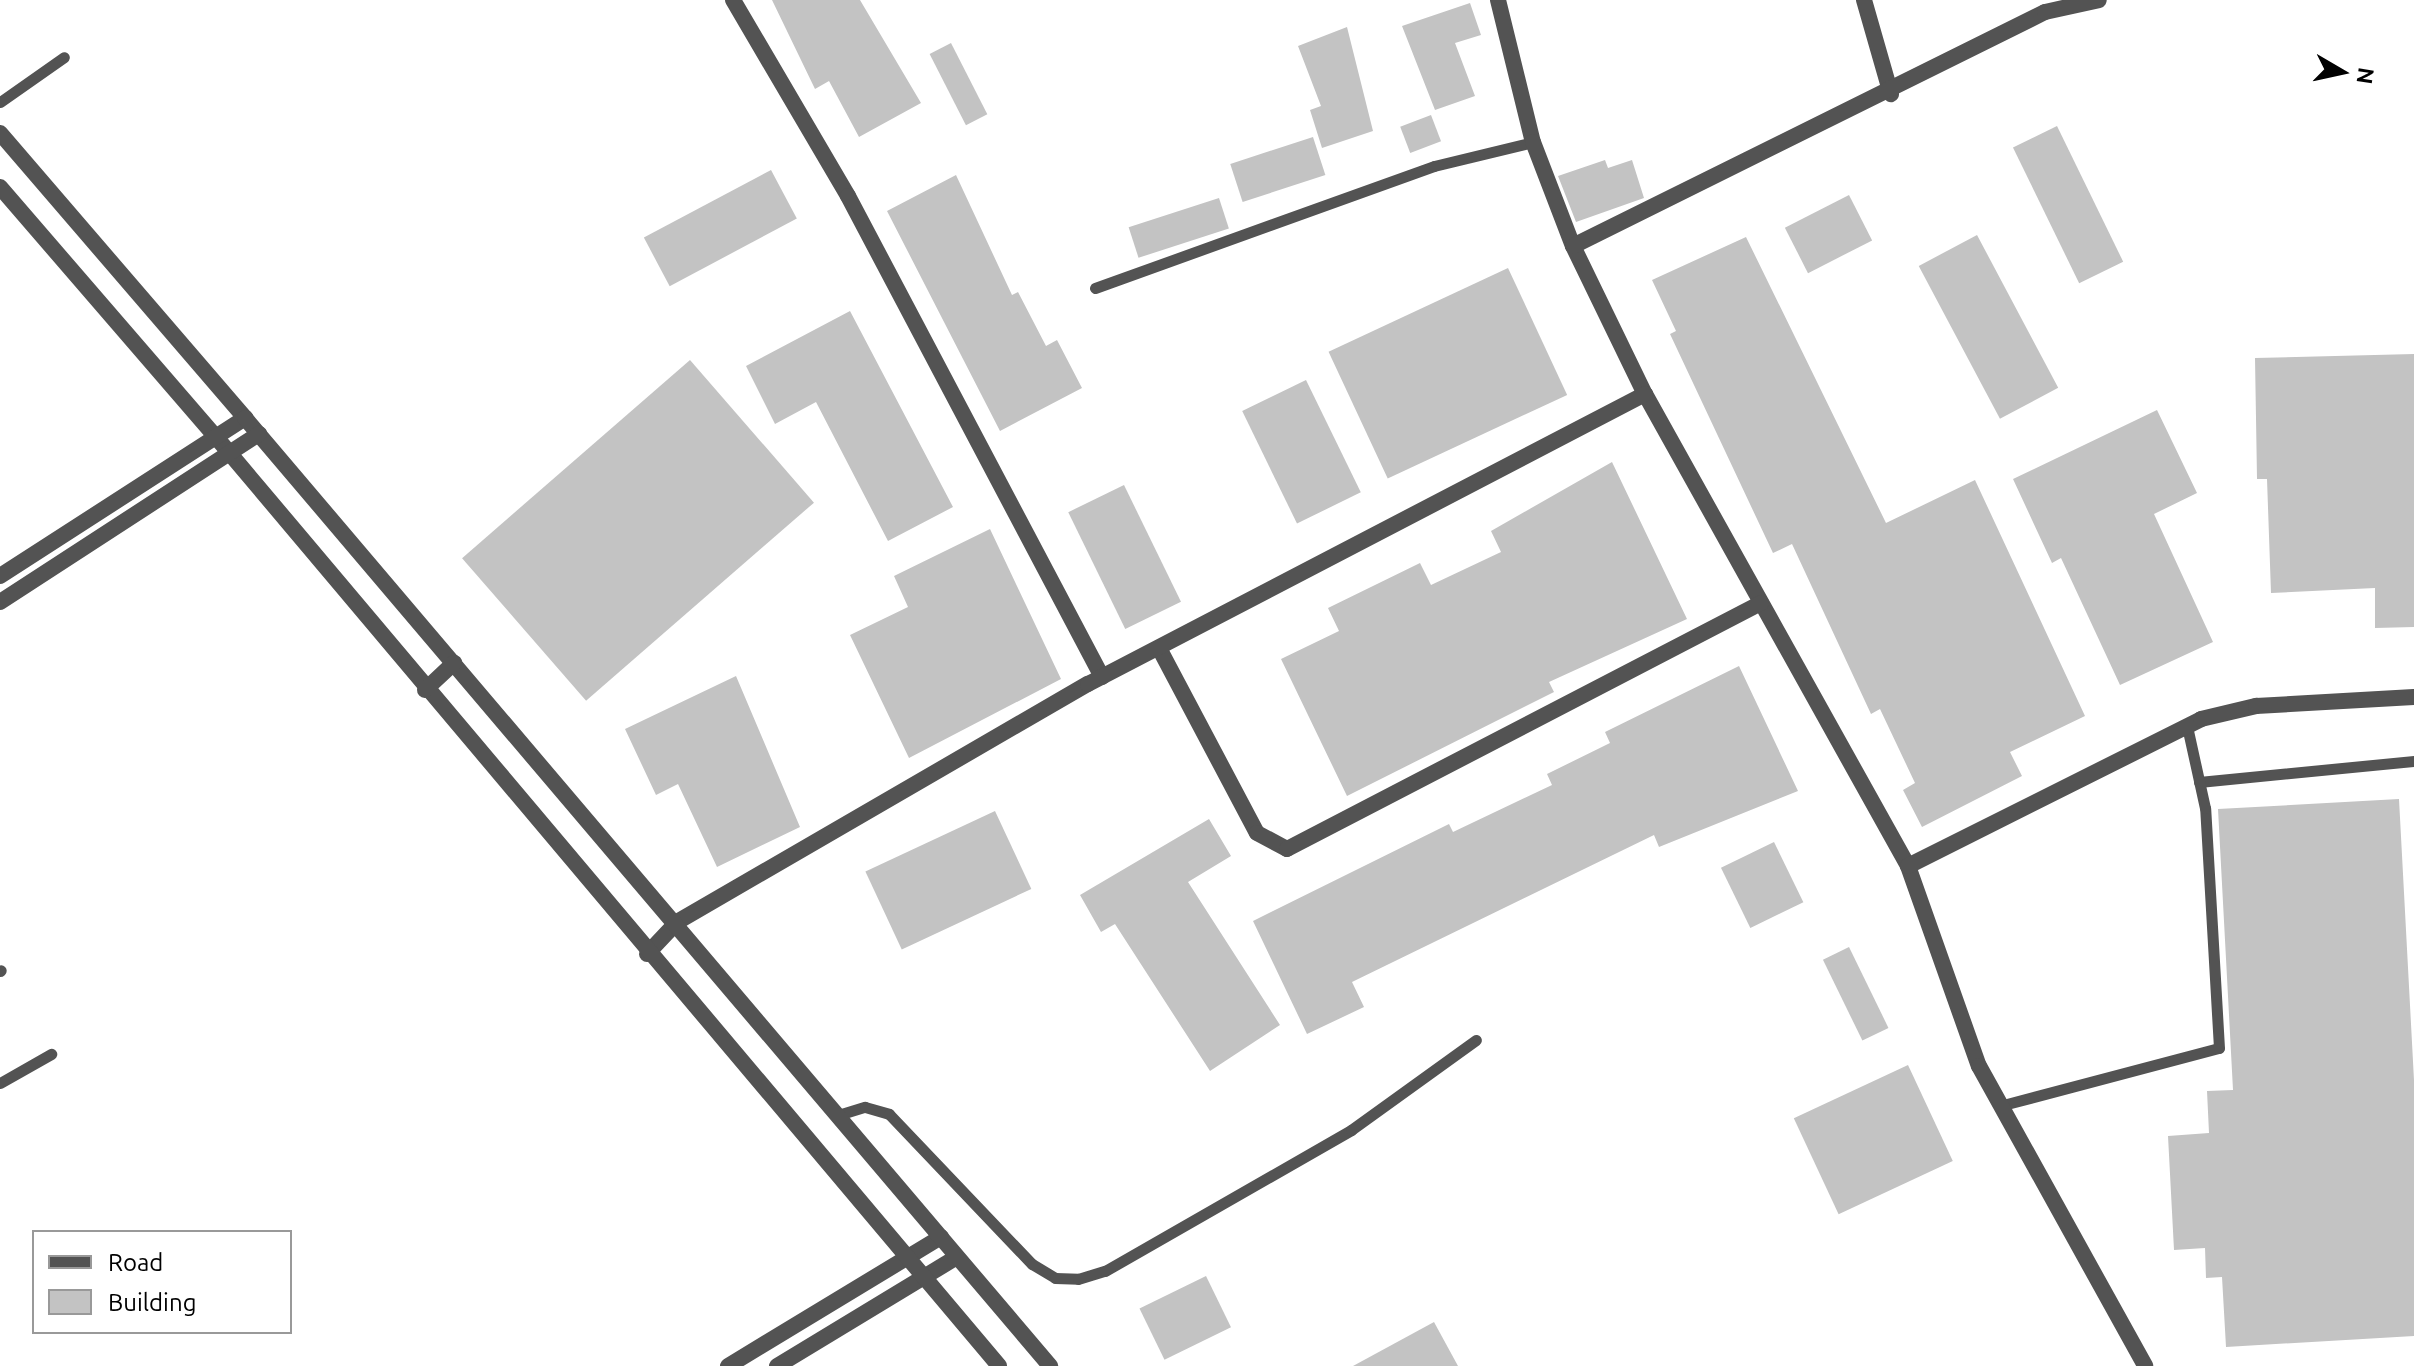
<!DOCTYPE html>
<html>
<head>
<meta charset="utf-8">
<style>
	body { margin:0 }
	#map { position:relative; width:2414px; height:1366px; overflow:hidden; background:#fff; font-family:Ubuntu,sans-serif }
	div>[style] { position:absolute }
	.building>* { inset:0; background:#c3c3c3; transform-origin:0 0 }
	.service>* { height:11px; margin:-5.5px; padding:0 5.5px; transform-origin:5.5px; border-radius:5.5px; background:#535353 }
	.minor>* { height:16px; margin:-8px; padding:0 8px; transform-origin:8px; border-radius:8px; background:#535353 }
	.tertiary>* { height:16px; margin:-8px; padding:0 8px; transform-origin:8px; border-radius:8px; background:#535353 }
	span { translate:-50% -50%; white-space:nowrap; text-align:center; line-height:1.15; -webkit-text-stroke:6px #fff; paint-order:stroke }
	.legend { position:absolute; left:32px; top:1230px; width:260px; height:104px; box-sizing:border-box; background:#fff; border:2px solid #999; margin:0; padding:10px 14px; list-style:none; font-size:24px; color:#000 }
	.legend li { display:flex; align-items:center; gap:16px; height:40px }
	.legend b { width:40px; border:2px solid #999 }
	.north { position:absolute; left:2302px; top:32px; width:80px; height:80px; -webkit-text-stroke:6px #fff; paint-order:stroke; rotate:99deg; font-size:22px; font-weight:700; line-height:32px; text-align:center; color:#000 }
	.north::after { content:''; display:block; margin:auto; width:28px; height:36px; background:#000; clip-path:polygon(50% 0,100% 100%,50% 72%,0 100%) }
</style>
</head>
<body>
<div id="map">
	<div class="building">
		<div style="clip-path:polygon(772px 0,860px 0,921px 103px,859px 137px,829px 81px,815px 89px)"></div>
		<div style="clip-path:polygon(1470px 3px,1481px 35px,1455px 43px,1475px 96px,1435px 110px,1402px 26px)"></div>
		<div style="clip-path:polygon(1347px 27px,1373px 131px,1322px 148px,1310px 110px,1321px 106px,1298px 46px)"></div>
		<div style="left:951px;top:43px;width:80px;height:24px;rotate:63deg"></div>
		<div style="left:1431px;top:115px;width:28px;height:33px;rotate:69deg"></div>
		<div style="left:2057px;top:126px;width:151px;height:49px;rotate:64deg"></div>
		<div style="left:1313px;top:137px;width:40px;height:87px;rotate:72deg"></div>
		<div style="clip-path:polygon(1605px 160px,1608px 168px,1632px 160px,1644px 198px,1576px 222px,1558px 176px)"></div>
		<div style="left:771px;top:170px;width:55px;height:144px;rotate:62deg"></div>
		<div style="clip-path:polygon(956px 175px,1012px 295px,1018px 292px,1046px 346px,1057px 340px,1082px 388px,1000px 431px,887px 211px)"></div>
		<div style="left:1849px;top:195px;width:51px;height:72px;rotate:63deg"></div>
		<div style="left:1219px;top:198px;width:32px;height:95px;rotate:72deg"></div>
		<div style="left:1977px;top:235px;width:173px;height:66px;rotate:62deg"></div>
		<div style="clip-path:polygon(1746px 237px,1886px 523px,1975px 480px,2085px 716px,2010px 752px,2022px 776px,1922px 827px,1903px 790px,1915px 783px,1880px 709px,1871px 714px,1792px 544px,1773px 553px,1670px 334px,1676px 331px,1652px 280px)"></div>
		<div style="left:1508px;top:268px;width:140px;height:198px;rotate:65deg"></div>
		<div style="clip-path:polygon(850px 311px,953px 507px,888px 541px,816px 402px,775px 424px,746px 366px)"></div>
		<div style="clip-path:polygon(2414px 354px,2414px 627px,2375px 628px,2375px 588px,2271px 593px,2267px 479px,2257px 479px,2255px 358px)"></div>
		<div style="left:690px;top:360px;width:189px;height:302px;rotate:49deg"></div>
		<div style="left:1306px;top:380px;width:125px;height:71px;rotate:64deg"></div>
		<div style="clip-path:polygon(2157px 410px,2197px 493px,2154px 514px,2213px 642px,2120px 685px,2061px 558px,2052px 563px,2013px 479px)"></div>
		<div style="clip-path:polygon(1612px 462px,1687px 619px,1549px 682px,1554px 692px,1347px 796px,1281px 659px,1339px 631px,1328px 608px,1420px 563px,1431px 585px,1501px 552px,1491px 531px)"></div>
		<div style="left:1124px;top:485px;width:130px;height:62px;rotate:64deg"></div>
		<div style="clip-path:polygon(990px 529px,1061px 679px,909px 758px,850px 635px,908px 607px,894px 576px)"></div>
		<div style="clip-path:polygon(1739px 666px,1798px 791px,1659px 847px,1654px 835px,1352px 982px,1364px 1007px,1307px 1034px,1253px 921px,1449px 824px,1453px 832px,1552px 785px,1547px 774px,1610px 743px,1605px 732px)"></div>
		<div style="clip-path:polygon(736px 676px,800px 827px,717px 867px,678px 784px,656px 795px,625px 729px)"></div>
		<div style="clip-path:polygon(2399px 799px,2414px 1080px,2414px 1336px,2226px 1347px,2222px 1277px,2206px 1278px,2205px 1248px,2174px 1250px,2168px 1136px,2209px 1133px,2207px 1091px,2233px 1090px,2218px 809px)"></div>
		<div style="left:995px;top:811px;width:86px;height:143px;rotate:65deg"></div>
		<div style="clip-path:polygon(1209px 819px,1231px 856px,1188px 882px,1280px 1025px,1210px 1071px,1115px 924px,1101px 932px,1080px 895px)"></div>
		<div style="left:1774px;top:842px;width:67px;height:59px;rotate:64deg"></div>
		<div style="left:1849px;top:947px;width:90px;height:29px;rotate:64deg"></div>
		<div style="left:1908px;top:1065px;width:106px;height:126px;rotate:65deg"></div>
		<div style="left:1206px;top:1276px;width:57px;height:74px;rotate:64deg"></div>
		<div style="clip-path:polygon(1434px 1322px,1458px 1366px,1353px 1366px)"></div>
	</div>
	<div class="service">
		<div style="left:0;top:102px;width:78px;rotate:-35.1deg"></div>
		<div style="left:1095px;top:288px;width:360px;rotate:-19.8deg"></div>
		<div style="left:1434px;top:166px;width:102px;rotate:-13.6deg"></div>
		<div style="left:2199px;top:782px;width:216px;rotate:-5.6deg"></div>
		<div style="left:0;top:971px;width:1px;rotate:-45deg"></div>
		<div style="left:0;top:1083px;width:59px;rotate:-29.6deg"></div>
		<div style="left:2003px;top:1105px;width:223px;rotate:-14.8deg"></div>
		<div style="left:2219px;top:1048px;width:240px;rotate:-93.3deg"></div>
		<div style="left:2205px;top:808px;width:84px;rotate:-102.4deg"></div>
		<div style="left:838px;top:1115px;width:28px;rotate:-17deg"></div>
		<div style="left:865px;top:1107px;width:25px;rotate:16deg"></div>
		<div style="left:889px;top:1114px;width:207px;rotate:46.4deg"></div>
		<div style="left:1032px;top:1264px;width:27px;rotate:31deg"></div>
		<div style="left:1055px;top:1278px;width:23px;rotate:2deg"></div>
		<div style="left:1078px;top:1279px;width:28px;rotate:-17deg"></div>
		<div style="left:1105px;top:1271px;width:284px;rotate:-29.8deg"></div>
		<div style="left:1351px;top:1130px;width:154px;rotate:-35.8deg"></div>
	</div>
	<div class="minor">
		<div style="left:733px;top:0;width:227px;rotate:59.6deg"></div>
		<div style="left:848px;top:196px;width:544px;rotate:62.16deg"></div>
		<div style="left:1498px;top:0;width:146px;rotate:76.2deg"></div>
		<div style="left:1533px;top:142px;width:111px;rotate:69deg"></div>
		<div style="left:1573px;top:246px;width:165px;rotate:64.1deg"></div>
		<div style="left:1645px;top:394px;width:540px;rotate:60.87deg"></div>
		<div style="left:1908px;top:866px;width:212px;rotate:70.5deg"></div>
		<div style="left:1979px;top:1066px;width:343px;rotate:61deg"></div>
		<div style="left:1864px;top:0;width:98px;rotate:74deg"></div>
		<div style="left:0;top:133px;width:376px;rotate:49.3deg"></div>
		<div style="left:0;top:187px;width:330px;rotate:49.2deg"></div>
		<div style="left:1573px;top:246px;width:527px;rotate:-26.37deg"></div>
		<div style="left:2045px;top:12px;width:55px;rotate:-12.5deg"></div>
		<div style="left:1159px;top:648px;width:209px;rotate:62.1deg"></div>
		<div style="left:1257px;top:833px;width:34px;rotate:28deg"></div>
		<div style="left:1287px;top:849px;width:534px;rotate:-27.43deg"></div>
		<div style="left:1908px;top:866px;width:328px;rotate:-26.6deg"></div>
		<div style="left:2201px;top:719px;width:57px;rotate:-13.3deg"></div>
		<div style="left:2256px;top:706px;width:158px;rotate:-3.3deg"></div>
		<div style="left:647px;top:954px;width:44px;rotate:-46.8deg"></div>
		<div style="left:677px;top:922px;width:475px;rotate:-30.1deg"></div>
		<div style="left:1088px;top:684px;width:628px;rotate:-27.5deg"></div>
		<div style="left:728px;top:1366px;width:249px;rotate:-31.2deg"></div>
		<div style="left:777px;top:1366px;width:210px;rotate:-31.2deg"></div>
	</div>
	<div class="tertiary">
		<div style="left:216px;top:437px;width:1215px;rotate:49.87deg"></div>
		<div style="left:0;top:576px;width:292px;rotate:-32.8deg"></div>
		<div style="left:245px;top:418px;width:1244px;rotate:49.66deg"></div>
		<div style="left:0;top:602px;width:309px;rotate:-33deg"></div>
		<div style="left:425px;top:690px;width:40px;rotate:-43deg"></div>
	</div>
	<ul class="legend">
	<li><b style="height:10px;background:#535353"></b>Road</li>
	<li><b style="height:22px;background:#c3c3c3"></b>Building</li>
	</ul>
	<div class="north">N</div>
</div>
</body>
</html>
